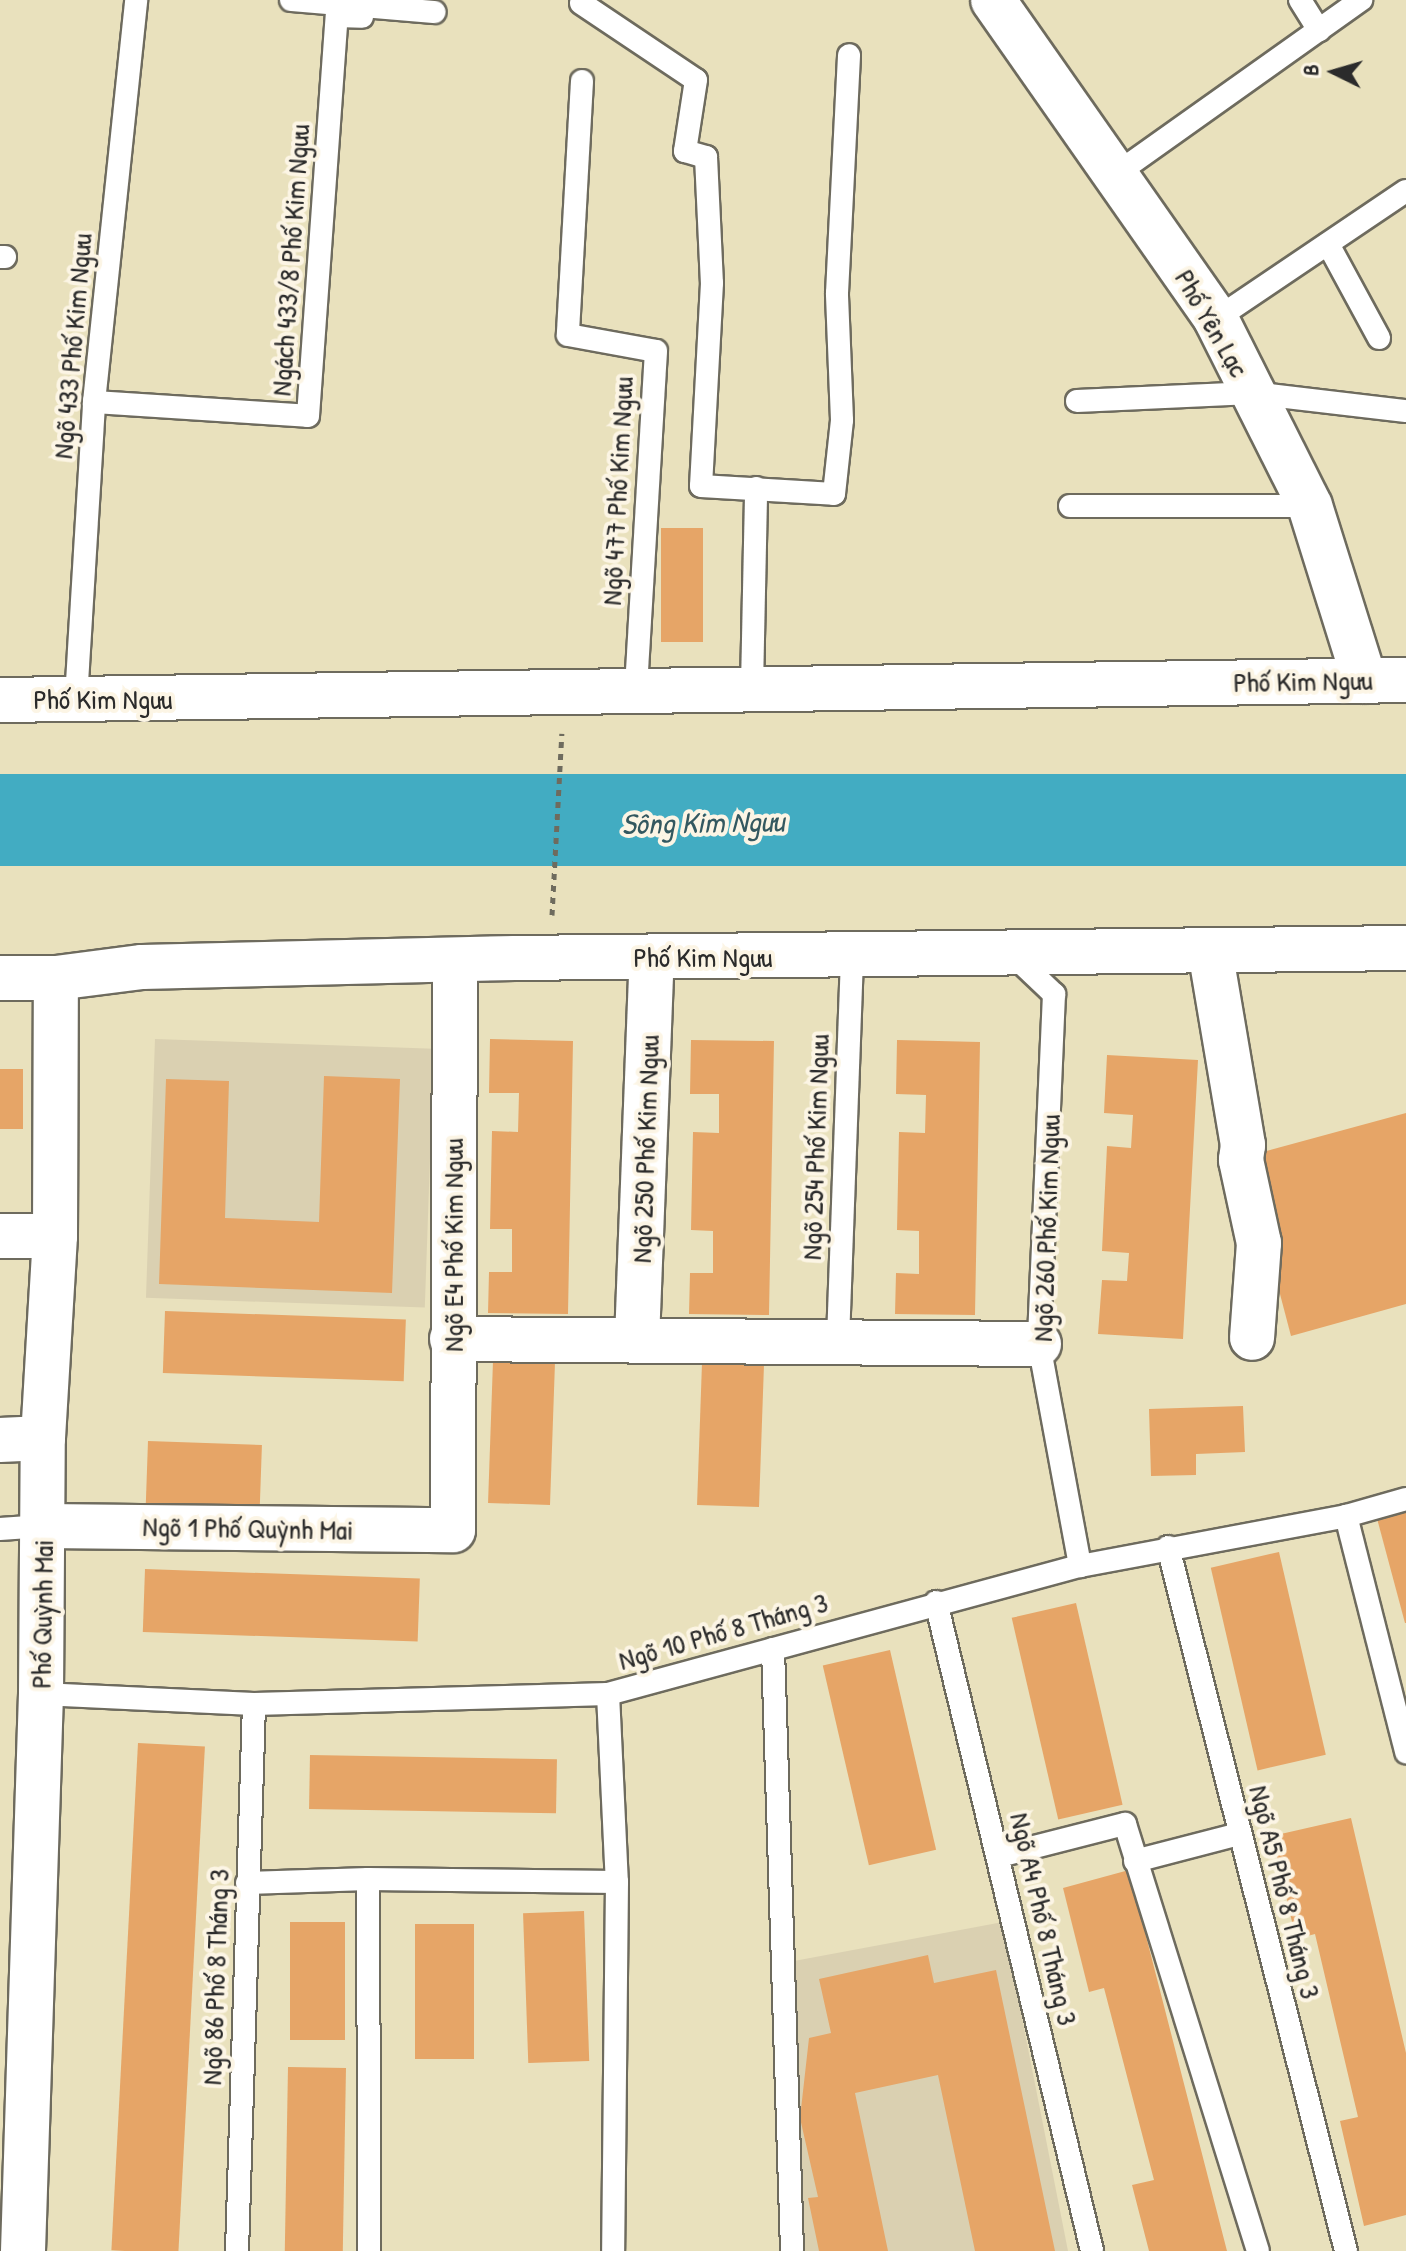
<!DOCTYPE html>
<html>
<head>
<meta charset="utf-8">
<style>
	body { margin:0 }
	#map { position:relative; width:1406px; height:2251px; overflow:hidden; background:#e9e1bd; font-family:"Patrick Hand",sans-serif }
	div>[style] { position:absolute }
	.built>* { inset:0; background:#dad0b1; transform-origin:0 0 }
	.water>* { inset:0; background:#42acc2; transform-origin:0 0 }
	.building>* { inset:0; background:#e6a567; transform-origin:0 0 }
	.path>* { height:5px; margin-top:-2.5px; transform-origin:0; background:repeating-linear-gradient(90deg,#6e6b5e 0 6px,transparent 0 12px) }
	.roads { filter:drop-shadow(2px 0 #6e6b5e) drop-shadow(-2px 0 #6e6b5e) drop-shadow(0 2px #6e6b5e) drop-shadow(0 -2px #6e6b5e) }
	.service>* { height:22px; margin:-11px; padding:0 11px; transform-origin:11px; border-radius:11px; background:#fff }
	.minor>* { height:44px; margin:-22px; padding:0 22px; transform-origin:22px; border-radius:22px; background:#fff }
	.secondary>* { height:44px; margin:-22px; padding:0 22px; transform-origin:22px; border-radius:22px; background:#fff }
	span { translate:-50% -50%; white-space:nowrap; text-align:center; line-height:1.15; -webkit-text-stroke:8px #fcf5e5; paint-order:stroke }
	.street-label { font-size:28px; color:#2b2b2b }
	.water-label { font-size:30px; color:#335860; font-style:italic }
	.north { position:absolute; left:1294px; top:32px; width:80px; height:80px; -webkit-text-stroke:6px #fcf5e5; paint-order:stroke; rotate:275deg; font-size:22px; font-weight:700; line-height:32px; text-align:center; color:#2b2b2b }
	.north::after { content:''; display:block; margin:auto; width:28px; height:36px; background:#2b2b2b; clip-path:polygon(50% 0,100% 100%,50% 72%,0 100%) }
</style>
</head>
<body>
<div id="map">
	<div class="built">
		<div style="left:155px;top:1039px;width:279px;height:259px;rotate:2deg"></div>
		<div style="clip-path:polygon(1003px 1922px,1068px 2251px,803px 2251px,794px 1961px)"></div>
	</div>
	<div class="water">
		<div style="left:1406px;top:774px;width:92px;height:1406px;rotate:90deg"></div>
	</div>
	<div class="building">
		<div style="left:661px;top:528px;width:42px;height:114px"></div>
		<div style="clip-path:polygon(490px 1039px,573px 1041px,568px 1314px,488px 1313px,489px 1272px,512px 1272px,512px 1229px,490px 1229px,492px 1131px,518px 1132px,519px 1093px,489px 1093px)"></div>
		<div style="clip-path:polygon(691px 1040px,774px 1041px,769px 1315px,689px 1314px,690px 1273px,713px 1273px,713px 1231px,691px 1230px,693px 1132px,719px 1133px,719px 1094px,690px 1094px)"></div>
		<div style="clip-path:polygon(897px 1040px,980px 1042px,975px 1315px,895px 1314px,896px 1273px,919px 1274px,919px 1231px,897px 1230px,899px 1132px,925px 1133px,926px 1095px,896px 1094px)"></div>
		<div style="clip-path:polygon(1107px 1055px,1198px 1060px,1183px 1339px,1098px 1334px,1102px 1280px,1127px 1281px,1129px 1253px,1102px 1251px,1107px 1146px,1131px 1148px,1133px 1115px,1104px 1113px)"></div>
		<div style="left:0;top:1069px;width:23px;height:60px"></div>
		<div style="clip-path:polygon(324px 1076px,400px 1079px,392px 1293px,159px 1284px,166px 1079px,229px 1081px,225px 1218px,319px 1222px)"></div>
		<div style="clip-path:polygon(1406px 1113px,1406px 1304px,1291px 1336px,1244px 1157px)"></div>
		<div style="left:165px;top:1311px;width:241px;height:62px;rotate:2deg"></div>
		<div style="left:493px;top:1361px;width:62px;height:142px;rotate:2deg"></div>
		<div style="left:702px;top:1363px;width:62px;height:142px;rotate:2deg"></div>
		<div style="clip-path:polygon(1243px 1406px,1245px 1452px,1196px 1454px,1196px 1475px,1151px 1476px,1149px 1409px)"></div>
		<div style="left:148px;top:1441px;width:114px;height:72px;rotate:2deg"></div>
		<div style="clip-path:polygon(1406px 1503px,1406px 1623px,1405px 1623px,1375px 1511px)"></div>
		<div style="left:1279px;top:1552px;width:208px;height:70px;rotate:77deg"></div>
		<div style="left:145px;top:1569px;width:275px;height:63px;rotate:2deg"></div>
		<div style="left:1076px;top:1603px;width:207px;height:66px;rotate:77deg"></div>
		<div style="left:890px;top:1650px;width:205px;height:69px;rotate:77deg"></div>
		<div style="left:138px;top:1743px;width:67px;height:508px;rotate:3deg"></div>
		<div style="left:310px;top:1755px;width:247px;height:54px;rotate:1deg"></div>
		<div style="clip-path:polygon(1351px 1818px,1406px 2053px,1406px 2215px,1364px 2226px,1340px 2121px,1358px 2117px,1315px 1934px,1296px 1939px,1272px 1836px)"></div>
		<div style="clip-path:polygon(1129px 1870px,1227px 2251px,1149px 2251px,1132px 2185px,1154px 2180px,1104px 1988px,1089px 1992px,1063px 1888px)"></div>
		<div style="left:584px;top:1911px;width:150px;height:61px;rotate:88deg"></div>
		<div style="left:290px;top:1922px;width:55px;height:118px"></div>
		<div style="left:415px;top:1924px;width:59px;height:135px"></div>
		<div style="clip-path:polygon(928px 1955px,934px 1983px,996px 1970px,1055px 2251px,975px 2251px,938px 2075px,855px 2093px,888px 2251px,819px 2251px,808px 2198px,818px 2197px,800px 2118px,809px 2038px,831px 2033px,819px 1979px)"></div>
		<div style="left:288px;top:2067px;width:58px;height:184px;rotate:1deg"></div>
	</div>
	<div class="path">
		<div style="left:552px;top:915px;width:182px;rotate:-86.9deg"></div>
	</div>
	<div class="roads">
		<div class="service">
			<div style="left:291px;top:0;width:144px;rotate:4.8deg"></div>
			<div style="left:1300px;top:0;width:36px;rotate:58deg"></div>
			<div style="left:581px;top:3px;width:138px;rotate:33.8deg"></div>
			<div style="left:696px;top:80px;width:72px;rotate:98.8deg"></div>
			<div style="left:685px;top:151px;width:22px;rotate:16deg"></div>
			<div style="left:706px;top:157px;width:126px;rotate:87.3deg"></div>
			<div style="left:712px;top:283px;width:203px;rotate:93.1deg"></div>
			<div style="left:701px;top:486px;width:133px;rotate:3.4deg"></div>
			<div style="left:834px;top:494px;width:74px;rotate:-83.8deg"></div>
			<div style="left:842px;top:420px;width:127px;rotate:-92.3deg"></div>
			<div style="left:837px;top:293px;width:238px;rotate:-87.1deg"></div>
			<div style="left:582px;top:81px;width:254px;rotate:93.2deg"></div>
			<div style="left:568px;top:335px;width:89px;rotate:10.3deg"></div>
			<div style="left:656px;top:351px;width:340px;rotate:93.4deg"></div>
			<div style="left:1116px;top:174px;width:301px;rotate:-35.4deg"></div>
			<div style="left:1328px;top:244px;width:107px;rotate:61.5deg"></div>
			<div style="left:0;top:257px;width:5px"></div>
			<div style="left:1216px;top:319px;width:229px;rotate:-34deg"></div>
			<div style="left:1077px;top:401px;width:175px;rotate:-2.6deg"></div>
			<div style="left:1252px;top:393px;width:155px;rotate:6.7deg"></div>
			<div style="left:94px;top:402px;width:214px;rotate:3.7deg"></div>
			<div style="left:308px;top:416px;width:401px;rotate:-85.9deg"></div>
			<div style="left:337px;top:16px;width:25px;rotate:2deg"></div>
			<div style="left:1070px;top:506px;width:240px"></div>
			<div style="left:752px;top:687px;width:199px;rotate:-88.8deg"></div>
			<div style="left:76px;top:699px;width:298px;rotate:-86.5deg"></div>
			<div style="left:94px;top:402px;width:404px;rotate:-84deg"></div>
			<div style="left:1013px;top:955px;width:57px;rotate:43.6deg"></div>
			<div style="left:1054px;top:994px;width:350px;rotate:92.5deg"></div>
			<div style="left:1039px;top:1344px;width:226px;rotate:79.5deg"></div>
			<div style="left:838px;top:1340px;width:385px;rotate:-87.9deg"></div>
			<div style="left:1346px;top:1516px;width:244px;rotate:75.7deg"></div>
			<div style="left:0;top:1529px;width:43px;rotate:-4deg"></div>
			<div style="left:1168px;top:1547px;width:726px;rotate:75.81deg"></div>
			<div style="left:936px;top:1602px;width:667px;rotate:76.48deg"></div>
			<div style="left:773px;top:1649px;width:602px;rotate:88.19deg"></div>
			<div style="left:41px;top:1694px;width:213px;rotate:2.7deg"></div>
			<div style="left:254px;top:1704px;width:354px;rotate:-1.6deg"></div>
			<div style="left:608px;top:1694px;width:489px;rotate:-15.2deg"></div>
			<div style="left:1080px;top:1566px;width:271px;rotate:-10.6deg"></div>
			<div style="left:1346px;top:1516px;width:62px;rotate:-15.8deg"></div>
			<div style="left:608px;top:1694px;width:188px;rotate:87.3deg"></div>
			<div style="left:617px;top:1882px;width:369px;rotate:90.6deg"></div>
			<div style="left:999px;top:1856px;width:130px;rotate:-14.3deg"></div>
			<div style="left:1125px;top:1824px;width:447px;rotate:72.7deg"></div>
			<div style="left:1135px;top:1861px;width:107px;rotate:-14.6deg"></div>
			<div style="left:368px;top:1879px;width:372px;rotate:89.8deg"></div>
			<div style="left:247px;top:1883px;width:121px;rotate:-1.9deg"></div>
			<div style="left:368px;top:1879px;width:249px;rotate:0.7deg"></div>
			<div style="left:237px;top:2251px;width:547px;rotate:-88.22deg"></div>
		</div>
		<div class="minor">
			<div style="left:993px;top:0;width:389px;rotate:55deg"></div>
			<div style="left:1216px;top:319px;width:209px;rotate:63.3deg"></div>
			<div style="left:1310px;top:506px;width:183px;rotate:72.6deg"></div>
			<div style="left:1210px;top:950px;width:198px;rotate:80.4deg"></div>
			<div style="left:1243px;top:1145px;width:15px;rotate:98deg"></div>
			<div style="left:1241px;top:1160px;width:85px;rotate:77.8deg"></div>
			<div style="left:1259px;top:1243px;width:95px;rotate:94.2deg"></div>
			<div style="left:0;top:1236px;width:55px"></div>
			<div style="left:452px;top:1339px;width:587px;rotate:0.49deg"></div>
			<div style="left:637px;top:1340px;width:383px;rotate:-87.8deg"></div>
			<div style="left:0;top:1440px;width:43px;rotate:-2.7deg"></div>
			<div style="left:43px;top:1526px;width:410px;rotate:0.6deg"></div>
			<div style="left:453px;top:1530px;width:570px;rotate:-89.8deg"></div>
			<div style="left:23px;top:2251px;width:557px;rotate:-88.15deg"></div>
			<div style="left:41px;top:1694px;width:256px;rotate:-89.6deg"></div>
			<div style="left:43px;top:1438px;width:202px;rotate:-86.6deg"></div>
			<div style="left:55px;top:1236px;width:258px;rotate:-89.8deg"></div>
		</div>
		<div class="secondary">
			<div style="left:0;top:700px;width:1406px;rotate:-0.81deg"></div>
			<div style="left:0;top:978px;width:56px"></div>
			<div style="left:56px;top:978px;width:87px;rotate:-7.3deg"></div>
			<div style="left:142px;top:967px;width:373px;rotate:-1.4deg"></div>
			<div style="left:515px;top:958px;width:891px;rotate:-0.64deg"></div>
		</div>
	</div>
	<div class="street-label">
		<span style="left:290px;top:260px;rotate:-86deg">Ngách 433/8 Phố Kim Ngưu</span>
		<span style="left:1212px;top:323px;rotate:60deg">Phố Yên Lạc</span>
		<span style="left:72px;top:346px;rotate:-85deg">Ngõ 433 Phố Kim Ngưu</span>
		<span style="left:617px;top:491px;rotate:-87deg">Ngõ 477 Phố Kim Ngưu</span>
		<span style="left:1303px;top:681px;rotate:-1deg">Phố Kim Ngưu</span>
		<span style="left:103px;top:699px">Phố Kim Ngưu</span>
		<span style="left:703px;top:957px">Phố Kim Ngưu</span>
		<span style="left:815px;top:1147px;rotate:-88deg">Ngõ 254 Phố Kim Ngưu</span>
		<span style="left:645px;top:1149px;rotate:-88deg">Ngõ 250 Phố Kim Ngưu</span>
		<span style="left:1046px;top:1228px;rotate:-88deg">Ngõ 260 Phố Kim Ngưu</span>
		<span style="left:453px;top:1245px;rotate:-90deg">Ngõ E4 Phố Kim Ngưu</span>
		<span style="left:248px;top:1528px;rotate:1deg">Ngõ 1 Phố Quỳnh Mai</span>
		<span style="left:42px;top:1614px;rotate:-89deg">Phố Quỳnh Mai</span>
		<span style="left:723px;top:1631px;rotate:-16deg">Ngõ 10 Phố 8 Tháng 3</span>
		<span style="left:1285px;top:1892px;rotate:76deg">Ngõ A5 Phố 8 Tháng 3</span>
		<span style="left:1044px;top:1919px;rotate:77deg">Ngõ A4 Phố 8 Tháng 3</span>
		<span style="left:215px;top:1977px;rotate:-88deg">Ngõ 86 Phố 8 Tháng 3</span>
	</div>
	<div class="water-label">
		<span style="left:703px;top:822px;rotate:-1deg">Sông Kim Ngưu</span>
	</div>
	<div class="north">B</div>
</div>
</body>
</html>
